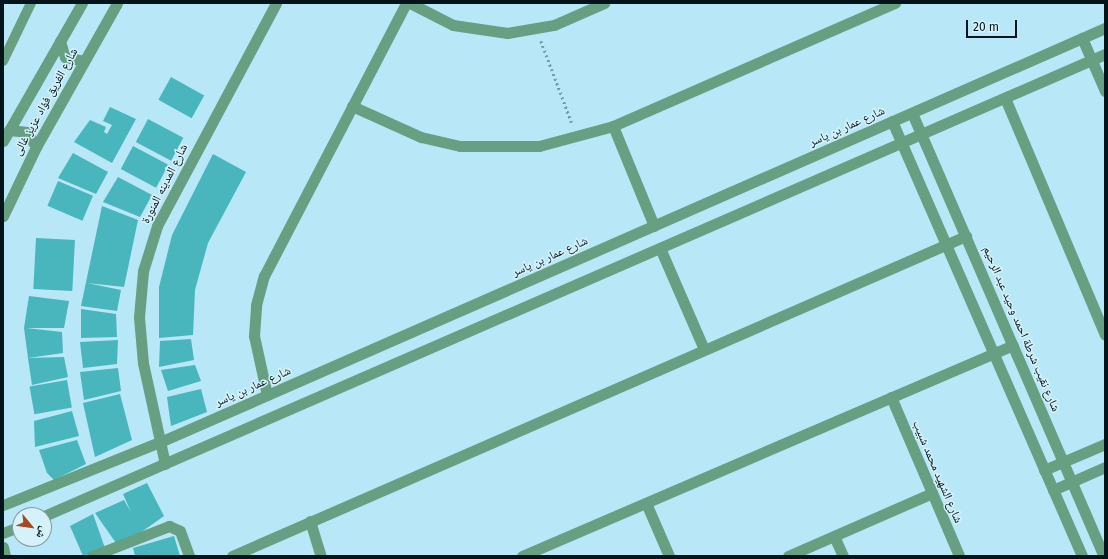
<!DOCTYPE html>
<html>
<head>
<meta charset="utf-8">
<style>
	body { margin:0 }
	#map { position:relative; width:1108px; height:559px; overflow:hidden; background:#b8e7f7; font-family:"Fira Sans","Noto Naskh Arabic",sans-serif }
	div>[style] { position:absolute }
	.building>* { inset:0; background:#49b5bc; transform-origin:0 0 }
	.path>* { height:2.5px; margin-top:-1.25px; transform-origin:0; background:repeating-linear-gradient(90deg,#769ba7 0 2px,transparent 0 5px) }
	.service>* { height:10px; margin:-5px; padding:0 5px; transform-origin:5px; border-radius:5px; background:#679f82 }
	.minor>* { height:11px; margin:-5.5px; padding:0 5.5px; transform-origin:5.5px; border-radius:5.5px; background:#679f82 }
	.tertiary>* { height:11px; margin:-5.5px; padding:0 5.5px; transform-origin:5.5px; border-radius:5.5px; background:#679f82 }
	span { translate:-50% -50%; white-space:nowrap; text-align:center; line-height:1.15; -webkit-text-stroke:3px #d5f1fa; paint-order:stroke }
	.street-label { font-size:12px; color:#03141a }
	.frame { position:absolute; inset:0; border:4px solid #03141a; pointer-events:none }
	.north { position:absolute; left:12px; top:507px; width:40px; height:40px; box-sizing:border-box; background:#d5f1fa; border:1px solid #8199a0; border-radius:50%; rotate:119deg; font-size:11px; font-weight:700; line-height:16px; text-align:center; color:#03141a }
	.north::after { content:''; display:block; margin:auto; width:14px; height:18px; background:#ab461b; clip-path:polygon(50% 0,100% 100%,50% 72%,0 100%) }
	.scale { position:absolute; left:966px; top:20px; width:51px; height:18px; box-sizing:border-box; border:2px solid #03141a; border-top:0; padding-left:5px; font-size:12px; line-height:14px; white-space:nowrap; color:#03141a; -webkit-text-stroke:3px #d5f1fa; paint-order:stroke }
</style>
</head>
<body>
<div id="map">
	<div class="building">
		<div style="left:171px;top:77px;width:38px;height:26px;rotate:29deg"></div>
		<div style="clip-path:polygon(110px 107px,136px 119px,112px 163px,74px 142px,90px 120px,106px 127px,104px 132px,107px 134px,112px 125px,103px 121px)"></div>
		<div style="left:148px;top:119px;width:40px;height:26px;rotate:28deg"></div>
		<div style="left:133px;top:146px;width:40px;height:26px;rotate:28deg"></div>
		<div style="clip-path:polygon(73px 153px,108px 172px,96px 194px,58px 178px)"></div>
		<div style="clip-path:polygon(213px 154px,246px 172px,208px 243px,195px 290px,193px 335px,159px 338px,159px 287px,172px 235px)"></div>
		<div style="clip-path:polygon(118px 177px,152px 195px,140px 217px,103px 202px)"></div>
		<div style="left:58px;top:181px;width:38px;height:27px;rotate:23deg"></div>
		<div style="clip-path:polygon(102px 206px,138px 220px,124px 287px,87px 283px,121px 290px,117px 311px,81px 306px)"></div>
		<div style="left:36px;top:238px;width:39px;height:51px;rotate:3deg"></div>
		<div style="clip-path:polygon(29px 296px,69px 301px,64px 328px,26px 328px,62px 332px,63px 353px,28px 358px,24px 328px)"></div>
		<div style="clip-path:polygon(81px 309px,116px 314px,117px 337px,81px 338px)"></div>
		<div style="clip-path:polygon(191px 339px,194px 360px,159px 367px,160px 341px)"></div>
		<div style="clip-path:polygon(118px 340px,117px 364px,83px 368px,80px 342px)"></div>
		<div style="clip-path:polygon(64px 357px,68px 377px,32px 385px,28px 358px)"></div>
		<div style="clip-path:polygon(195px 365px,201px 381px,168px 391px,161px 370px)"></div>
		<div style="clip-path:polygon(118px 368px,121px 391px,84px 400px,80px 372px)"></div>
		<div style="left:67px;top:380px;width:28px;height:38px;rotate:80deg"></div>
		<div style="clip-path:polygon(201px 389px,207px 412px,171px 426px,167px 397px)"></div>
		<div style="clip-path:polygon(120px 394px,132px 440px,95px 457px,83px 403px)"></div>
		<div style="clip-path:polygon(72px 411px,79px 436px,35px 447px,34px 421px)"></div>
		<div style="clip-path:polygon(77px 440px,86px 464px,54px 480px,47px 473px,39px 450px)"></div>
		<div style="clip-path:polygon(147px 483px,164px 516px,140px 533px,116px 543px,95px 513px,124px 500px,131px 512px,123px 494px)"></div>
		<div style="clip-path:polygon(93px 514px,105px 548px,83px 556px,70px 526px)"></div>
		<div style="clip-path:polygon(174px 536px,180px 556px,135px 556px,133px 548px)"></div>
	</div>
	<div class="path">
		<div style="left:541px;top:41px;width:88px;rotate:69.3deg"></div>
	</div>
	<div class="service">
		<div style="left:3px;top:61px;width:64px;rotate:-64.2deg"></div>
	</div>
	<div class="minor">
		<div style="left:410px;top:3px;width:48px;rotate:27.1deg"></div>
		<div style="left:453px;top:25px;width:55px;rotate:8.4deg"></div>
		<div style="left:507px;top:33px;width:48px;rotate:-9.7deg"></div>
		<div style="left:554px;top:25px;width:55px;rotate:-23.7deg"></div>
		<div style="left:1082px;top:38px;width:58px;rotate:66.5deg"></div>
		<div style="left:1005px;top:98px;width:257px;rotate:67.1deg"></div>
		<div style="left:352px;top:106px;width:76px;rotate:24.2deg"></div>
		<div style="left:421px;top:137px;width:40px;rotate:13deg"></div>
		<div style="left:460px;top:146px;width:79px"></div>
		<div style="left:539px;top:146px;width:77px;rotate:-15.1deg"></div>
		<div style="left:613px;top:126px;width:308px;rotate:-23.6deg"></div>
		<div style="left:613px;top:126px;width:108px;rotate:67.7deg"></div>
		<div style="left:660px;top:248px;width:110px;rotate:66.5deg"></div>
		<div style="left:267px;top:395px;width:60px;rotate:-102.4deg"></div>
		<div style="left:254px;top:336px;width:31px;rotate:-86deg"></div>
		<div style="left:256px;top:305px;width:30px;rotate:-75deg"></div>
		<div style="left:264px;top:276px;width:308px;rotate:-62.5deg"></div>
		<div style="left:891px;top:397px;width:173px;rotate:66.8deg"></div>
		<div style="left:165px;top:464px;width:103px;rotate:-102.3deg"></div>
		<div style="left:143px;top:363px;width:46px;rotate:-95deg"></div>
		<div style="left:139px;top:317px;width:46px;rotate:-85deg"></div>
		<div style="left:143px;top:271px;width:47px;rotate:-72.7deg"></div>
		<div style="left:157px;top:226px;width:253px;rotate:-61.9deg"></div>
		<div style="left:646px;top:503px;width:58px;rotate:66.5deg"></div>
		<div style="left:310px;top:521px;width:37px;rotate:73deg"></div>
		<div style="left:834px;top:536px;width:22px;rotate:66deg"></div>
		<div style="left:92px;top:556px;width:83px;rotate:-21.3deg"></div>
		<div style="left:169px;top:526px;width:12px;rotate:24deg"></div>
		<div style="left:180px;top:531px;width:27px;rotate:70deg"></div>
		<div style="left:232px;top:556px;width:801px;rotate:-23.56deg"></div>
		<div style="left:522px;top:556px;width:534px;rotate:-23.25deg"></div>
		<div style="left:788px;top:556px;width:157px;rotate:-23.6deg"></div>
	</div>
	<div class="tertiary">
		<div style="left:60px;top:41px;width:17px;rotate:73deg"></div>
		<div style="left:65px;top:57px;width:19px;rotate:12deg"></div>
		<div style="left:912px;top:113px;width:483px;rotate:66.6deg"></div>
		<div style="left:892px;top:121px;width:475px;rotate:66.4deg"></div>
		<div style="left:9px;top:130px;width:18px;rotate:6deg"></div>
		<div style="left:27px;top:132px;width:17px;rotate:59deg"></div>
		<div style="left:3px;top:141px;width:159px;rotate:-60.2deg"></div>
		<div style="left:3px;top:216px;width:76px;rotate:-64.4deg"></div>
		<div style="left:36px;top:147px;width:165px;rotate:-60.6deg"></div>
		<div style="left:1044px;top:470px;width:66px;rotate:-23.1deg"></div>
		<div style="left:1053px;top:490px;width:57px;rotate:-23.9deg"></div>
		<div style="left:3px;top:505px;width:169px;rotate:-21.9deg"></div>
		<div style="left:160px;top:442px;width:1032px;rotate:-23.66deg"></div>
		<div style="left:44px;top:516px;width:1157px;rotate:-23.53deg"></div>
		<div style="left:3px;top:533px;width:18px;rotate:-22deg"></div>
		<div style="left:3px;top:547px;width:9px;rotate:77deg"></div>
	</div>
	<div class="street-label">
		<span style="left:46px;top:102px;rotate:-61deg">شارع الفريق فؤاد عزيز غالى</span>
		<span style="left:847px;top:127px;rotate:-24deg">شارع عمار بن ياسر</span>
		<span style="left:165px;top:184px;rotate:-63deg">شارع المدينه المنورة</span>
		<span style="left:550px;top:257px;rotate:-24deg">شارع عمار بن ياسر</span>
		<span style="left:1021px;top:329px;rotate:67deg">شارع نقيب شرطة احمد وحيد عبد الرحيم</span>
		<span style="left:253px;top:387px;rotate:-24deg">شارع عمار بن ياسر</span>
		<span style="left:937px;top:472px;rotate:67deg">شارع الشهيد محمد شبيب</span>
	</div>
	<div class="frame"></div>
	<div class="north">ش</div>
	<div class="scale">20 m</div>
</div>
</body>
</html>
